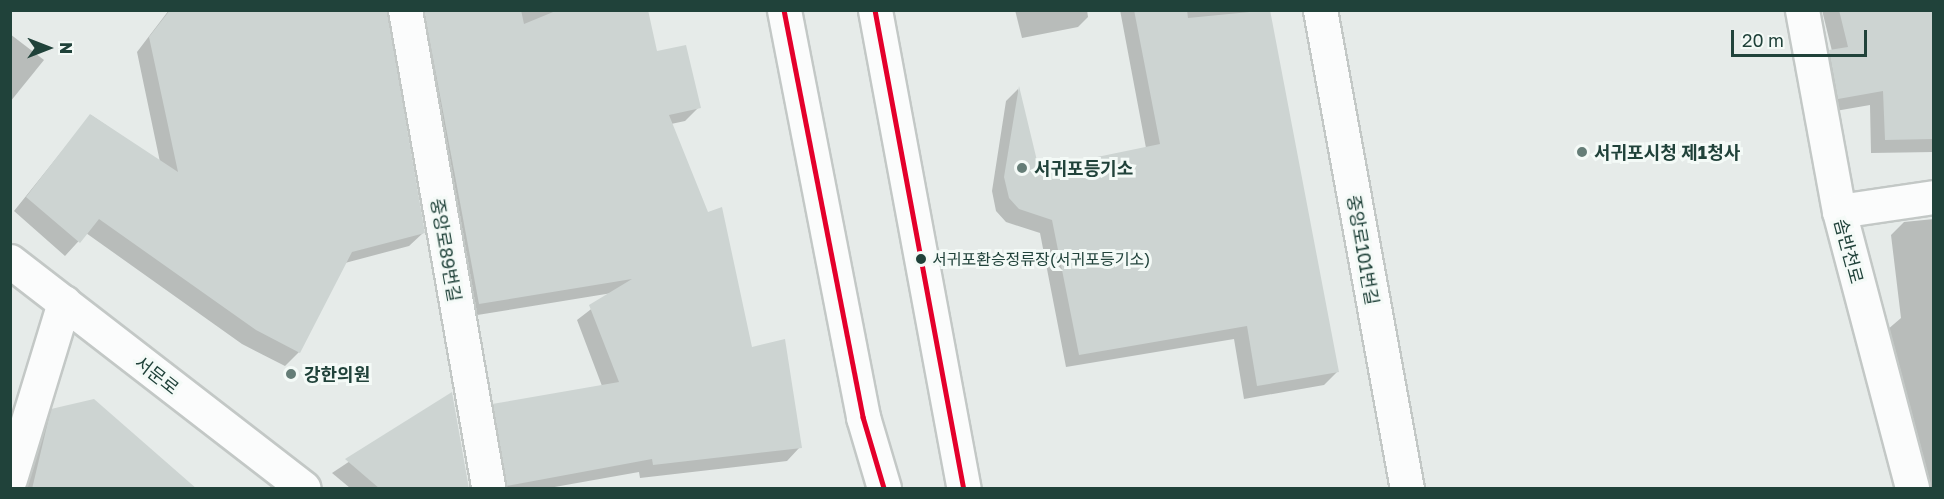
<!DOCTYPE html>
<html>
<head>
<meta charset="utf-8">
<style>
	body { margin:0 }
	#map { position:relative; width:1944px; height:499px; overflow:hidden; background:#e6ebe9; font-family:"Golos Text","Noto Sans KR",sans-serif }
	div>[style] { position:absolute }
	.shadow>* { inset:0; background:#0003 }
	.building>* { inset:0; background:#cdd4d2 }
	.roads { filter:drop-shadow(2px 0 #c3c8c6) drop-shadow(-2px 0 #c3c8c6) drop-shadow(0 2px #c3c8c6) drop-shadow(0 -2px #c3c8c6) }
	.street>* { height:33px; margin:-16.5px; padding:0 16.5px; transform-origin:16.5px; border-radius:16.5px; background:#fbfcfc }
	.secondary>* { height:33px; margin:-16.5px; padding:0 16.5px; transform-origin:16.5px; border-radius:16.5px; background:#fbfcfc }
	.bus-1>* { height:4.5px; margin:-2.25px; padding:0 2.25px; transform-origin:2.25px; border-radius:2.25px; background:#e4002b }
	.dots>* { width:16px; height:16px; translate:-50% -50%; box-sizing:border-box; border:3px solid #f4faf7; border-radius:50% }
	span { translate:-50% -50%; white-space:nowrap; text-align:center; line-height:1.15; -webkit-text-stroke:6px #f4faf7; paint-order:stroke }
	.bus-label { font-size:16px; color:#20423a }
	.left { translate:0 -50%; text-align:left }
	.poi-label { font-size:18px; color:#20423a; font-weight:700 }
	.street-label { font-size:18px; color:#20423a }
	.frame { position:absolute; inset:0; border:12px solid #20423a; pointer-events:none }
	.north { position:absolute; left:18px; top:18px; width:60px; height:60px; -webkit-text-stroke:4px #f4faf7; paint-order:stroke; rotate:90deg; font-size:16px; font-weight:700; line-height:24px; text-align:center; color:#20423a }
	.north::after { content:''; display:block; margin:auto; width:21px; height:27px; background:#20423a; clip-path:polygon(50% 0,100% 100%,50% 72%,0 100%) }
	.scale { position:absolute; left:1731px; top:30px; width:136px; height:27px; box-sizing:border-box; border:3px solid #20423a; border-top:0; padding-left:8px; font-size:18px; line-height:21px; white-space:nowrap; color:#20423a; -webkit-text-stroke:4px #f4faf7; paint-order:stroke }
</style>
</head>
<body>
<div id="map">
	<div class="shadow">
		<div style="clip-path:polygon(169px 10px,204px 10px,423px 233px,409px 246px,345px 263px,299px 352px,285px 366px,242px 344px,86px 233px,65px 256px,14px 211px,91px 115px,160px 162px,137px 52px)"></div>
		<div style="clip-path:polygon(402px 10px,646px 10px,656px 53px,699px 107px,685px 121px,671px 124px,751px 349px,800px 447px,787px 461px,640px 478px,639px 472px,549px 488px,491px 488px,480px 419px,493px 405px,602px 386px,577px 320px,612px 293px,465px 317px)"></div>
		<div style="clip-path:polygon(1015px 10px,1087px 10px,1088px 17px,1078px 27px,1022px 38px)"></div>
		<div style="clip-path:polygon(1120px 10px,1269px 10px,1337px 372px,1324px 385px,1244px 399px,1234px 339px,1066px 367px,1040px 233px,1006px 222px,996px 211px,992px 191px,1006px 101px,1018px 89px,1038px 171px,1146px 148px)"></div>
		<div style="clip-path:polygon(1822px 10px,1934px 10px,1934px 152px,1871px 153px,1870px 105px,1824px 113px,1815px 66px,1832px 51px)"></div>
		<div style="clip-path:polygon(10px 34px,44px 60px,10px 102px)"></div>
		<div style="clip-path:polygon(1934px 219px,1934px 488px,1916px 488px,1887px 330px,1901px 318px,1891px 235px,1904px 222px)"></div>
		<div style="clip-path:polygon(451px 394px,465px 488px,350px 488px,332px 473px)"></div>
		<div style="clip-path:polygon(52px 410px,187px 488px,23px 488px,37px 424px)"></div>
	</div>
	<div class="building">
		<div style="clip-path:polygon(170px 10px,387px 10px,425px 233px,352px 252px,300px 353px,256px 330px,99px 219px,80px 243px,26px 197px,90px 114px,178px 172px,149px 37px)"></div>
		<div style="clip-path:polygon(424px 10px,521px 10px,524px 24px,558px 10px,648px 10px,657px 51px,686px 45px,701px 108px,669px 115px,708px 212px,722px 207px,752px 347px,785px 339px,802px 448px,653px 465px,652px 459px,506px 486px,492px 404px,619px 382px,589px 305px,632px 279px,479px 304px)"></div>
		<div style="clip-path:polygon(1134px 10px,1187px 10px,1188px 18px,1270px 10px,1339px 372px,1257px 386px,1247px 326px,1079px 355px,1052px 220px,1019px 209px,1009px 198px,1004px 177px,1019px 86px,1039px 169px,1160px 144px)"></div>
		<div style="clip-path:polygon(1839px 10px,1934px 10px,1934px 139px,1885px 140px,1883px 91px,1838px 99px,1829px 50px,1848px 47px)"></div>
		<div style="clip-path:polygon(452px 392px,469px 489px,380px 489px,345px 459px)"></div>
		<div style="clip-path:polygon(94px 399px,197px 489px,32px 489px,51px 409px)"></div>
	</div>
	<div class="roads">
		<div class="street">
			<div style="left:405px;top:10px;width:485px;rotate:80.1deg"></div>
			<div style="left:1320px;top:10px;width:486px;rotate:79.7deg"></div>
			<div style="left:1802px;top:10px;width:204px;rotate:79.6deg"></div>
			<div style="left:1839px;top:211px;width:286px;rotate:75.2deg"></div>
			<div style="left:1839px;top:211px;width:96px;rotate:-8.4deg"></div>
			<div style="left:10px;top:479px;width:185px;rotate:-73deg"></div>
		</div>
		<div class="secondary">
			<div style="left:784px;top:10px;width:415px;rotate:79deg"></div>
			<div style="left:863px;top:417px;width:74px;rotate:73.5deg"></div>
			<div style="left:875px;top:10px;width:486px;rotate:79.5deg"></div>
			<div style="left:10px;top:261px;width:371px;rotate:37.7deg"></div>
		</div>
	</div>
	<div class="bus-1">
		<div style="left:784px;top:10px;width:415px;rotate:79deg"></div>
		<div style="left:863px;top:417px;width:74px;rotate:73.5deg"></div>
		<div style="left:875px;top:10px;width:486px;rotate:79.5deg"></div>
	</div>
	<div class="dots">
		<div style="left:1582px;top:152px;background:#657d77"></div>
		<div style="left:1022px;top:168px;background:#657d77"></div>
		<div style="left:921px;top:259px;background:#20423a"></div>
		<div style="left:291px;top:374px;background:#657d77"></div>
	</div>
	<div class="bus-label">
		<span class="left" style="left:932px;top:259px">서귀포환승정류장(서귀포등기소)</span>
	</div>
	<div class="poi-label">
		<span class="left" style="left:1594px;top:152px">서귀포시청 제1청사</span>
		<span class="left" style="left:1034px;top:168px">서귀포등기소</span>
		<span class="left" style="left:304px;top:374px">강한의원</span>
	</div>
	<div class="street-label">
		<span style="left:446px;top:250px;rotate:80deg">중앙로89번길</span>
		<span style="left:1363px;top:250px;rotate:80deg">중앙로101번길</span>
		<span style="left:1849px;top:251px;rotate:75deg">솜반천로</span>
		<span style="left:157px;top:375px;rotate:38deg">서문로</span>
	</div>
	<div class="frame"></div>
	<div class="north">N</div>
	<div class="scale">20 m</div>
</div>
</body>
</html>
